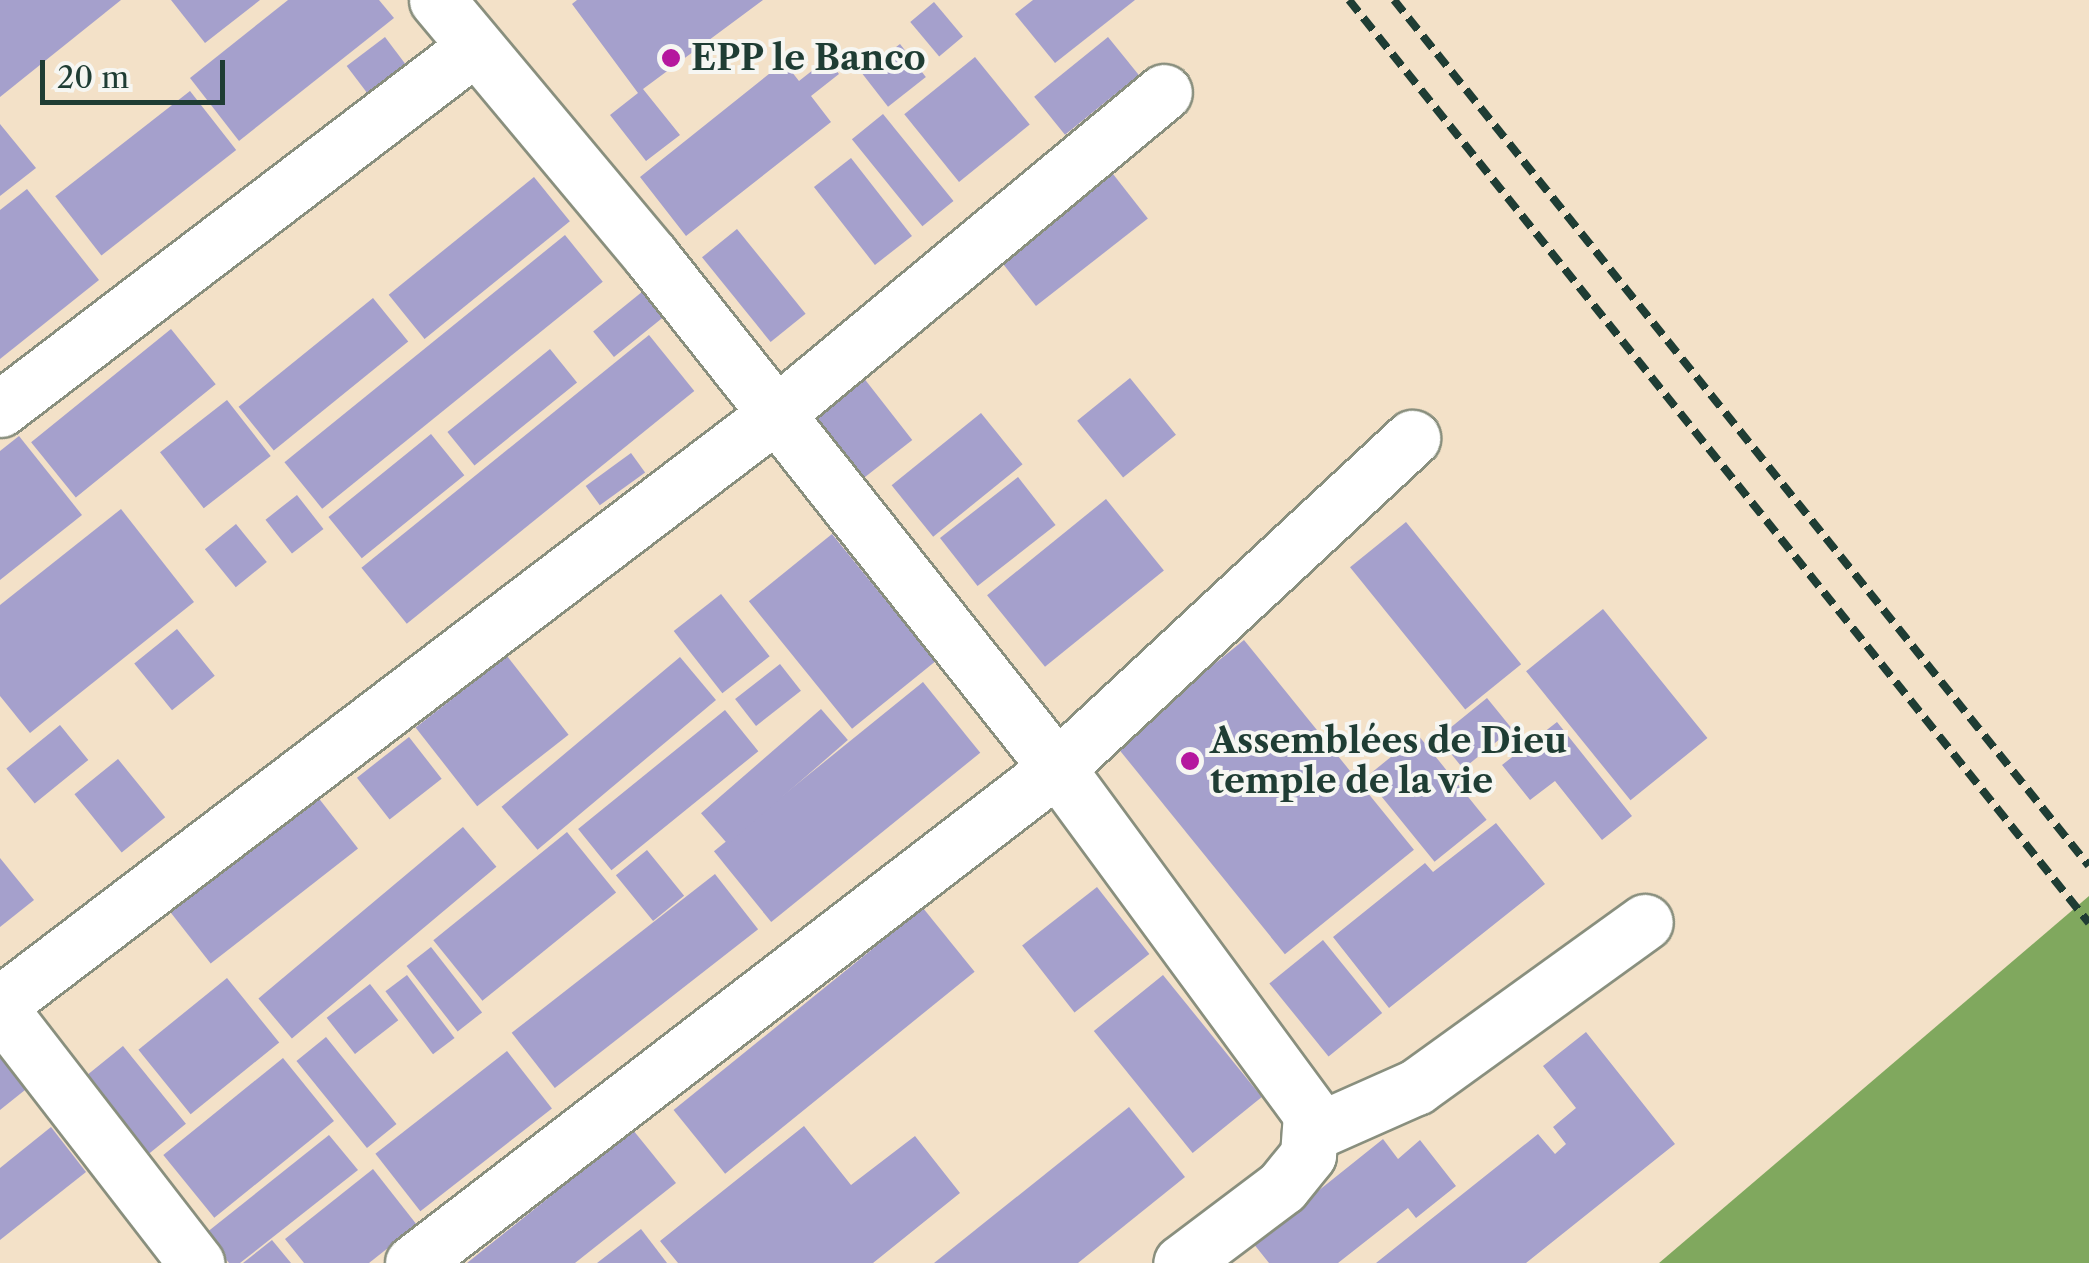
<!DOCTYPE html>
<html>
<head>
<meta charset="utf-8">
<style>
	body { margin:0 }
	#map { position:relative; width:2089px; height:1263px; overflow:hidden; background:#f3e1c8; font-family:"Libre Caslon Text",serif }
	div>[style] { position:absolute }
	.forest>* { inset:0; background:#80a85e }
	.building>* { inset:0; background:#a5a0cc; transform-origin:0 0 }
	.roads { filter:drop-shadow(2px 0 #898f7e) drop-shadow(-2px 0 #898f7e) drop-shadow(0 2px #898f7e) drop-shadow(0 -2px #898f7e) }
	.street>* { height:55px; margin:-27.5px; padding:0 27.5px; transform-origin:27.5px; border-radius:27.5px; background:#fff }
	.rail>* { height:8px; margin-top:-4px; transform-origin:0; background:repeating-linear-gradient(90deg,#1f3d34 0 15px,transparent 0 23px) }
	.dots>* { width:28px; height:28px; translate:-50% -50%; box-sizing:border-box; border:5px solid #f6f6f2; border-radius:50% }
	span { translate:-50% -50%; white-space:nowrap; text-align:center; line-height:1.15; -webkit-text-stroke:8px #f6f6f2; paint-order:stroke }
	.poi-label { font-size:35px; color:#1f3d34; font-weight:700 }
	.left { translate:0 -50%; text-align:left }
	.scale { position:absolute; left:40px; top:60px; width:185px; height:45px; box-sizing:border-box; border:5px solid #1f3d34; border-top:0; padding-left:12px; font-size:30px; line-height:35px; white-space:nowrap; color:#1f3d34; -webkit-text-stroke:8px #f6f6f2; paint-order:stroke }
</style>
</head>
<body>
<div id="map">
	<div class="forest">
		<div style="clip-path:polygon(2089px 896px,2089px 1263px,1659px 1263px)"></div>
	</div>
	<div class="building">
		<div style="clip-path:polygon(0 0,121px 0,0 97px)"></div>
		<div style="clip-path:polygon(171px 0,260px 0,205px 43px)"></div>
		<div style="clip-path:polygon(288px 0,379px 0,394px 18px,239px 141px,190px 78px)"></div>
		<div style="clip-path:polygon(577px 0,763px 0,643px 89px,680px 135px,646px 161px,610px 115px,638px 93px,572px 4px)"></div>
		<div style="clip-path:polygon(1033px 0,1135px 0,1055px 63px,1015px 14px)"></div>
		<div style="left:934px;top:2px;width:45px;height:31px;rotate:50deg"></div>
		<div style="left:385px;top:37px;width:35px;height:48px;rotate:53deg"></div>
		<div style="left:1108px;top:37px;width:49px;height:95px;rotate:51deg"></div>
		<div style="left:900px;top:44px;width:42px;height:48px;rotate:52deg"></div>
		<div style="left:975px;top:57px;width:87px;height:91px;rotate:51deg"></div>
		<div style="clip-path:polygon(827px 59px,839px 74px,811px 96px,831px 122px,686px 236px,640px 177px,784px 62px,799px 81px)"></div>
		<div style="left:190px;top:91px;width:75px;height:171px;rotate:52deg"></div>
		<div style="left:883px;top:114px;width:112px;height:40px;rotate:51deg"></div>
		<div style="clip-path:polygon(0 124px,36px 168px,0 196px)"></div>
		<div style="left:851px;top:158px;width:99px;height:47px;rotate:52deg"></div>
		<div style="left:1106px;top:165px;width:68px;height:142px;rotate:52deg"></div>
		<div style="left:534px;top:177px;width:57px;height:187px;rotate:51deg"></div>
		<div style="clip-path:polygon(27px 189px,99px 280px,0 359px,0 210px)"></div>
		<div style="left:737px;top:229px;width:109px;height:45px;rotate:51deg"></div>
		<div style="left:565px;top:235px;width:60px;height:361px;rotate:51deg"></div>
		<div style="left:653px;top:283px;width:33px;height:77px;rotate:51deg"></div>
		<div style="left:373px;top:298px;width:56px;height:173px;rotate:51deg"></div>
		<div style="left:171px;top:329px;width:71px;height:180px;rotate:51deg"></div>
		<div style="left:649px;top:335px;width:72px;height:370px;rotate:51deg"></div>
		<div style="left:550px;top:349px;width:43px;height:132px;rotate:51deg"></div>
		<div style="left:863px;top:377px;width:80px;height:66px;rotate:52deg"></div>
		<div style="left:1130px;top:378px;width:73px;height:68px;rotate:51deg"></div>
		<div style="left:227px;top:400px;width:71px;height:85px;rotate:52deg"></div>
		<div style="left:981px;top:413px;width:66px;height:115px;rotate:51deg"></div>
		<div style="left:431px;top:434px;width:53px;height:132px;rotate:51deg"></div>
		<div style="clip-path:polygon(19px 436px,82px 515px,0 580px,0 451px)"></div>
		<div style="left:631px;top:453px;width:24px;height:56px;rotate:54deg"></div>
		<div style="left:1018px;top:477px;width:61px;height:99px;rotate:52deg"></div>
		<div style="left:297px;top:495px;width:43px;height:40px;rotate:52deg"></div>
		<div style="left:1106px;top:499px;width:92px;height:153px;rotate:51deg"></div>
		<div style="clip-path:polygon(121px 509px,194px 602px,30px 733px,0 696px,0 605px)"></div>
		<div style="left:1406px;top:522px;width:183px;height:72px;rotate:51deg"></div>
		<div style="left:236px;top:524px;width:49px;height:40px;rotate:51deg"></div>
		<div style="left:832px;top:534px;width:164px;height:107px;rotate:51deg"></div>
		<div style="left:721px;top:594px;width:79px;height:60px;rotate:52deg"></div>
		<div style="left:1603px;top:609px;width:166px;height:99px;rotate:51deg"></div>
		<div style="left:177px;top:629px;width:60px;height:55px;rotate:51deg"></div>
		<div style="left:1244px;top:640px;width:270px;height:166px;rotate:51deg"></div>
		<div style="left:507px;top:656px;width:100px;height:116px;rotate:52deg"></div>
		<div style="left:680px;top:657px;width:56px;height:233px;rotate:50deg"></div>
		<div style="left:780px;top:664px;width:34px;height:57px;rotate:52deg"></div>
		<div style="left:923px;top:682px;width:91px;height:269px;rotate:51deg"></div>
		<div style="left:1487px;top:698px;width:40px;height:63px;rotate:51deg"></div>
		<div style="left:821px;top:709px;width:41px;height:159px;rotate:49deg"></div>
		<div style="left:725px;top:710px;width:53px;height:189px;rotate:51deg"></div>
		<div style="clip-path:polygon(1557px 722px,1632px 816px,1602px 840px,1555px 781px,1530px 800px,1502px 765px)"></div>
		<div style="left:60px;top:725px;width:45px;height:69px;rotate:51deg"></div>
		<div style="left:1418px;top:735px;width:109px;height:67px;rotate:51deg"></div>
		<div style="left:409px;top:737px;width:53px;height:66px;rotate:52deg"></div>
		<div style="left:118px;top:759px;width:75px;height:56px;rotate:51deg"></div>
		<div style="left:310px;top:787px;width:78px;height:187px;rotate:52deg"></div>
		<div style="clip-path:polygon(1496px 823px,1545px 884px,1389px 1008px,1333px 937px,1425px 863px,1433px 872px)"></div>
		<div style="left:463px;top:827px;width:52px;height:267px;rotate:50deg"></div>
		<div style="left:567px;top:832px;width:78px;height:172px;rotate:51deg"></div>
		<div style="left:647px;top:850px;width:59px;height:40px;rotate:51deg"></div>
		<div style="clip-path:polygon(0 858px,34px 900px,0 927px)"></div>
		<div style="left:715px;top:874px;width:70px;height:258px;rotate:52deg"></div>
		<div style="left:1097px;top:887px;width:85px;height:95px;rotate:52deg"></div>
		<div style="left:923px;top:908px;width:82px;height:321px;rotate:51deg"></div>
		<div style="left:1323px;top:940px;width:94px;height:69px;rotate:51deg"></div>
		<div style="left:431px;top:947px;width:83px;height:31px;rotate:52deg"></div>
		<div style="left:407px;top:975px;width:79px;height:27px;rotate:53deg"></div>
		<div style="left:1163px;top:975px;width:157px;height:89px;rotate:51deg"></div>
		<div style="left:227px;top:978px;width:83px;height:114px;rotate:51deg"></div>
		<div style="left:370px;top:984px;width:46px;height:55px;rotate:52deg"></div>
		<div style="clip-path:polygon(1586px 1032px,1675px 1144px,1526px 1263px,1376px 1263px,1538px 1134px,1555px 1154px,1566px 1144px,1553px 1127px,1576px 1108px,1543px 1066px)"></div>
		<div style="left:326px;top:1037px;width:112px;height:38px;rotate:51deg"></div>
		<div style="left:123px;top:1046px;width:100px;height:58px;rotate:51deg"></div>
		<div style="clip-path:polygon(0 1048px,30px 1086px,0 1110px)"></div>
		<div style="left:507px;top:1051px;width:73px;height:167px;rotate:52deg"></div>
		<div style="left:283px;top:1058px;width:81px;height:154px;rotate:51deg"></div>
		<div style="clip-path:polygon(1129px 1107px,1185px 1177px,1078px 1263px,934px 1263px)"></div>
		<div style="clip-path:polygon(804px 1126px,851px 1185px,915px 1136px,960px 1193px,873px 1263px,678px 1263px,660px 1241px)"></div>
		<div style="clip-path:polygon(51px 1127px,86px 1172px,0 1240px,0 1168px)"></div>
		<div style="clip-path:polygon(633px 1130px,676px 1183px,575px 1263px,467px 1263px)"></div>
		<div style="clip-path:polygon(329px 1135px,358px 1170px,240px 1263px,229px 1263px,206px 1233px)"></div>
		<div style="clip-path:polygon(1383px 1139px,1398px 1159px,1420px 1140px,1456px 1186px,1416px 1218px,1408px 1208px,1338px 1263px,1269px 1263px,1253px 1243px)"></div>
		<div style="clip-path:polygon(373px 1169px,417px 1225px,369px 1263px,304px 1263px,285px 1239px)"></div>
		<div style="clip-path:polygon(641px 1229px,667px 1263px,597px 1263px)"></div>
		<div style="clip-path:polygon(272px 1240px,291px 1263px,243px 1263px)"></div>
	</div>
	<div class="roads">
		<div class="street">
			<div style="left:437px;top:0;width:334px;rotate:50.1deg"></div>
			<div style="left:651px;top:256px;width:653px;rotate:51.59deg"></div>
			<div style="left:1057px;top:768px;width:429px;rotate:53.7deg"></div>
			<div style="left:1311px;top:1114px;width:41px;rotate:94.2deg"></div>
			<div style="left:1308px;top:1155px;width:41px;rotate:129.1deg"></div>
			<div style="left:1282px;top:1187px;width:126px;rotate:143deg"></div>
			<div style="left:0;top:409px;width:597px;rotate:-37.31deg"></div>
			<div style="left:0;top:1004px;width:975px;rotate:-37.25deg"></div>
			<div style="left:776px;top:414px;width:504px;rotate:-39.69deg"></div>
			<div style="left:0;top:1009px;width:321px;rotate:52.3deg"></div>
			<div style="left:1312px;top:1133px;width:114px;rotate:-23.9deg"></div>
			<div style="left:1416px;top:1087px;width:282px;rotate:-35.8deg"></div>
			<div style="left:413px;top:1263px;width:812px;rotate:-37.55deg"></div>
			<div style="left:1057px;top:768px;width:485px;rotate:-42.9deg"></div>
		</div>
	</div>
	<div class="rail">
		<div style="left:1349px;top:0;width:1183px;rotate:51.28deg"></div>
		<div style="left:1394px;top:0;width:1110px;rotate:51.25deg"></div>
	</div>
	<div class="dots">
		<div style="left:671px;top:58px;background:#b5179e"></div>
		<div style="left:1190px;top:761px;background:#b5179e"></div>
	</div>
	<div class="poi-label">
		<span class="left" style="left:691px;top:58px">EPP le Banco</span>
		<span class="left" style="left:1210px;top:761px">Assemblées de Dieu<br>temple de la vie</span>
	</div>
	<div class="scale">20 m</div>
</div>
</body>
</html>
